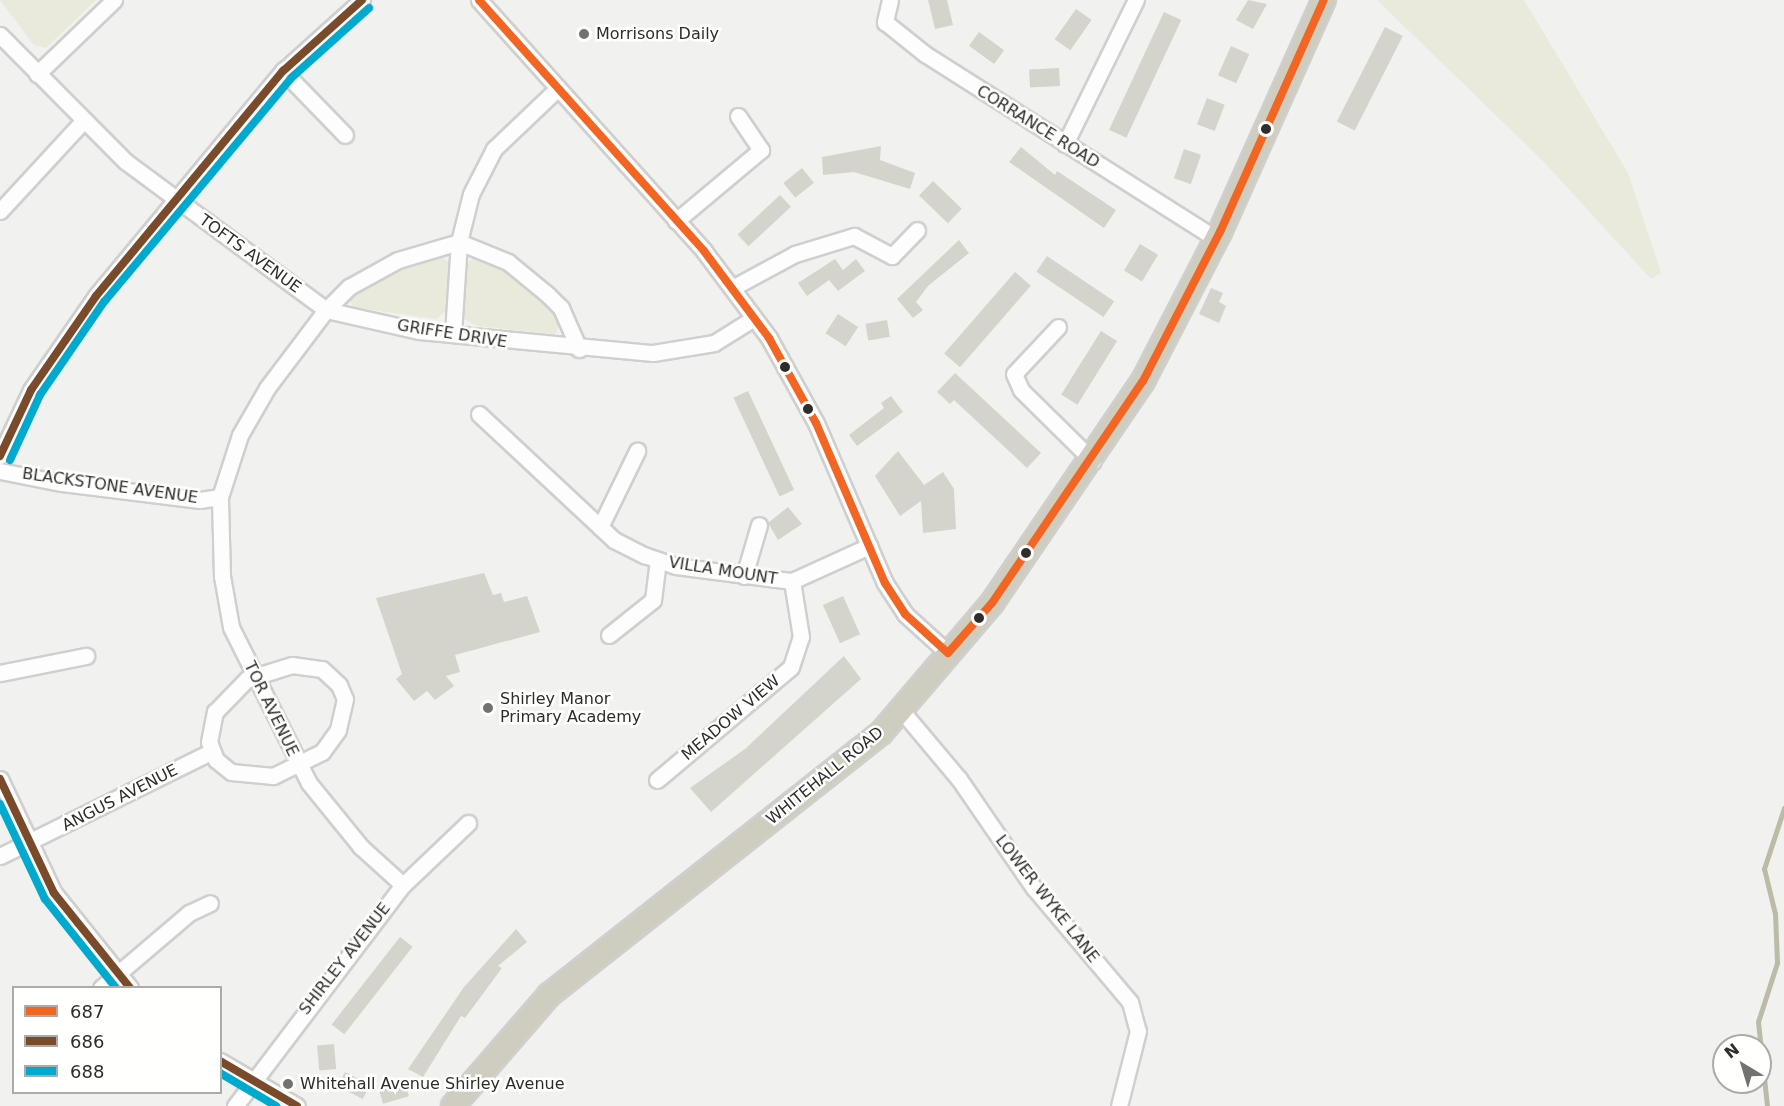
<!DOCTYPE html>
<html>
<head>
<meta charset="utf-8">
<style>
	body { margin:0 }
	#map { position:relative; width:1784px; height:1106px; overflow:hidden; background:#f1f1ef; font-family:"DejaVu Sans",sans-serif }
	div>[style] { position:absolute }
	.green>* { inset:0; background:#e9e9dc }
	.stream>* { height:4.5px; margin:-2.25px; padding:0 2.25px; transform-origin:2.25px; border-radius:2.25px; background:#bcbca6 }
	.building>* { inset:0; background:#d4d4cc; transform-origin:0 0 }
	.roads { filter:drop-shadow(2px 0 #cfcfce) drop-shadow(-2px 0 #cfcfce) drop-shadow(0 2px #cfcfce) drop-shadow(0 -2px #cfcfce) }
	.minor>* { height:15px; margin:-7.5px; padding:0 7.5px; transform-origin:7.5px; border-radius:7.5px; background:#fdfdfd }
	.highway>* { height:22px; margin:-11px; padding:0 11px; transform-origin:11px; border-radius:11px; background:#cecdbf }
	.bus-1>* { height:8px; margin:-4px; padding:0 4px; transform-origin:4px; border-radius:4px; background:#f26522 }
	.bus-2>* { height:8px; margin:-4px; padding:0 4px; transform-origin:4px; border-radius:4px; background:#7a4b2a }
	.bus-3>* { height:8px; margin:-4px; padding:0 4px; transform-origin:4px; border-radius:4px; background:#00a9ce }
	.dots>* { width:16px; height:16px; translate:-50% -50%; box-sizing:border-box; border:3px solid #fffffe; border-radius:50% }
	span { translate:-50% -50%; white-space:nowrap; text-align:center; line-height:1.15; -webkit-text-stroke:5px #fffffe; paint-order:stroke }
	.poi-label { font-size:16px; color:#2d2d2c }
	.left { translate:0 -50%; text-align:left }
	.street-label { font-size:16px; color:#2d2d2c }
	.legend { position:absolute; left:12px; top:986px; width:210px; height:108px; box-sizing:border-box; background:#fffffe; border:2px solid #ababaa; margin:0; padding:8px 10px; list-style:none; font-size:18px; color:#2d2d2c }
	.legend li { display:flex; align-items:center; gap:12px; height:30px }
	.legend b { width:30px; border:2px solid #ababaa }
	.north { position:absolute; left:1712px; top:1034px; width:60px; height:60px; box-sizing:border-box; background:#fffffe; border:2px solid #ababaa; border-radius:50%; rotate:322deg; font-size:16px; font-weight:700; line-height:24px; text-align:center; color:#2d2d2c }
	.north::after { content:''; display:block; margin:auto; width:21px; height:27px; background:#727270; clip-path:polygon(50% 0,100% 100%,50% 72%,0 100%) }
</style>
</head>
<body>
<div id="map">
	<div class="green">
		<div style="clip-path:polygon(0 0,96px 0,46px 48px,34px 45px)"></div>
		<div style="clip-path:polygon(1377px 0,1524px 0,1628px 173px,1661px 273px,1651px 279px,1543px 161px)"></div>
		<div style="clip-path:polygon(440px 255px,450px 264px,448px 309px,436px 319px,352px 307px,350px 295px,401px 264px)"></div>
		<div style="clip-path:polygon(477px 256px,517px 276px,545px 303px,560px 325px,555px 334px,477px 326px,464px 319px,468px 262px)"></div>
	</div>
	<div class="stream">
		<div style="left:1767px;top:1106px;width:84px;rotate:-96.1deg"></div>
		<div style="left:1758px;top:1022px;width:62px;rotate:-72.1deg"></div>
		<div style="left:1777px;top:963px;width:49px;rotate:-92.3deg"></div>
		<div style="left:1775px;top:914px;width:46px;rotate:-103.7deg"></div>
		<div style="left:1764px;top:869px;width:64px;rotate:-71.8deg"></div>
	</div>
	<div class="building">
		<div style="clip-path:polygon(928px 0,947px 0,953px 25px,935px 29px)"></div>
		<div style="clip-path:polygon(1248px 0,1267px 4px,1253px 29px,1236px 20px)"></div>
		<div style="left:1076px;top:9px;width:19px;height:37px;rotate:35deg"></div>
		<div style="left:1164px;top:12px;width:19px;height:130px;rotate:25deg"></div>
		<div style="left:1385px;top:27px;width:20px;height:106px;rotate:27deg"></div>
		<div style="left:979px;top:32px;width:31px;height:17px;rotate:36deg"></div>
		<div style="left:1231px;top:46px;width:20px;height:32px;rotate:24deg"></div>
		<div style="left:1059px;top:68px;width:18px;height:30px;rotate:87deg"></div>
		<div style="left:1207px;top:98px;width:19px;height:28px;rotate:21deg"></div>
		<div style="clip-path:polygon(881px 146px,880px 160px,915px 173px,910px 189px,854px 172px,823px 175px,822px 157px)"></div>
		<div style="clip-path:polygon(1021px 147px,1055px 175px,1057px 171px,1116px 210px,1104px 228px,1009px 162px)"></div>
		<div style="left:1184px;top:149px;width:18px;height:31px;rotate:19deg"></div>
		<div style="left:802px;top:168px;width:19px;height:24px;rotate:51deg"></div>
		<div style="left:933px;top:181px;width:40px;height:20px;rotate:44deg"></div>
		<div style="left:780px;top:195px;width:16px;height:58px;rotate:47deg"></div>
		<div style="clip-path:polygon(959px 240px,969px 253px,928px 286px,916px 302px,923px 310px,913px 318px,897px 299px)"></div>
		<div style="left:1140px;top:244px;width:21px;height:31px;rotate:31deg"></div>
		<div style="left:1047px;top:256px;width:81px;height:19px;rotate:34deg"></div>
		<div style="clip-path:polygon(835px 259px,843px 270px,856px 259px,865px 271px,838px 291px,829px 280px,807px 296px,798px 283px)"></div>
		<div style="left:1015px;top:272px;width:21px;height:108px;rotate:41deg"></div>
		<div style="clip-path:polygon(1211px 288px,1223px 293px,1219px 302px,1226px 306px,1219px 323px,1199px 314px)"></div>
		<div style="left:838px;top:314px;width:24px;height:23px;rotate:33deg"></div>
		<div style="left:887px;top:320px;width:17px;height:22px;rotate:80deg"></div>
		<div style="left:1101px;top:331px;width:19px;height:75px;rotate:32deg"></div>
		<div style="clip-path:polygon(955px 373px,1041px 453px,1027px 468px,954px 400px,950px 404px,937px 392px)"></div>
		<div style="left:748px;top:391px;width:109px;height:16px;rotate:65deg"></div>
		<div style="clip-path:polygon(891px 396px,903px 412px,857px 446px,849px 435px,884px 408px,881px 403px)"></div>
		<div style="clip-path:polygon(898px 451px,924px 485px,943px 472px,954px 489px,956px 529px,923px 533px,921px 501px,900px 516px,875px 476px)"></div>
		<div style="clip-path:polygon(788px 507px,802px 524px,778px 540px,768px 523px)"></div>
		<div style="clip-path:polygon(484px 573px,493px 595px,501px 593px,504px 602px,527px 596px,540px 632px,455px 655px,460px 672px,446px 676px,454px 686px,435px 700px,427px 691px,414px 701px,396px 679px,402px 674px,376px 598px)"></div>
		<div style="left:843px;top:596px;width:42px;height:22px;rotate:66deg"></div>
		<div style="clip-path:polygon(844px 656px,861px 679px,711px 812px,690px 788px,745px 749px)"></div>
		<div style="clip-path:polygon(516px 929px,527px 942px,498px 966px,502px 968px,465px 1018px,461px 1016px,423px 1077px,408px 1069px,464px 987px)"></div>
		<div style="left:400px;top:937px;width:16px;height:111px;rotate:38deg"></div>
		<div style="left:334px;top:1044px;width:25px;height:17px;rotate:85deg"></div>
		<div style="left:345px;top:1072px;width:28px;height:16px;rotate:27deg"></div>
		<div style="left:404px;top:1079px;width:18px;height:27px;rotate:74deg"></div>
	</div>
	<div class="roads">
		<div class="minor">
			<div style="left:479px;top:0;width:337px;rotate:48.1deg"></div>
			<div style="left:704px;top:251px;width:109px;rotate:53.2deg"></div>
			<div style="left:769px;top:338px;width:97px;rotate:61.1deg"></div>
			<div style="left:816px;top:423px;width:174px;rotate:66.7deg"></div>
			<div style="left:885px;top:583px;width:37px;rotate:57deg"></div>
			<div style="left:905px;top:614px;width:58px;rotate:42.2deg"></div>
			<div style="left:890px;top:0;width:23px;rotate:103deg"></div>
			<div style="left:885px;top:22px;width:51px;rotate:38.7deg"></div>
			<div style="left:925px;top:54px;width:345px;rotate:32.4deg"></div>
			<div style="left:0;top:35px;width:177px;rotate:45.2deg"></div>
			<div style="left:125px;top:161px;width:250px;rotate:36.5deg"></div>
			<div style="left:326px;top:310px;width:33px;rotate:-45deg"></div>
			<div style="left:349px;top:287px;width:56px;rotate:-28.9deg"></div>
			<div style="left:398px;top:260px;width:64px;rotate:-16.4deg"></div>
			<div style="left:459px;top:242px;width:53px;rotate:22.2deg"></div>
			<div style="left:508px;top:262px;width:50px;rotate:39.4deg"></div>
			<div style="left:547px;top:294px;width:20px;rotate:45deg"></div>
			<div style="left:561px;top:308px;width:45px;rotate:66.3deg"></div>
			<div style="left:283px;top:71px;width:89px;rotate:45.9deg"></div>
			<div style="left:37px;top:74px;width:107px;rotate:-43.9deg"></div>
			<div style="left:1065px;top:144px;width:161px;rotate:-63.8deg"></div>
			<div style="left:0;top:211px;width:122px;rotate:-47.3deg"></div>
			<div style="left:676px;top:221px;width:111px;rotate:-39.9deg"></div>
			<div style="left:761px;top:150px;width:41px;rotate:-124.1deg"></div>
			<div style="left:732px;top:288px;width:72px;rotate:-28.4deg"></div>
			<div style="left:795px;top:254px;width:62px;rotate:-17deg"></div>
			<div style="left:854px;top:236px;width:43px;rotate:27.8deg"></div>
			<div style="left:892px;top:256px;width:36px;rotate:-46deg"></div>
			<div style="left:1058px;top:327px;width:64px;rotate:133.1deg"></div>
			<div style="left:1014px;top:374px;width:17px;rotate:66deg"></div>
			<div style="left:1021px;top:390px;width:101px;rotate:44.6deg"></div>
			<div style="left:453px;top:334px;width:92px;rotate:-86.3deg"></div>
			<div style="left:459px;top:242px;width:49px;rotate:-76deg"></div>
			<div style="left:471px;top:194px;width:51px;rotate:-62.9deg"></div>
			<div style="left:494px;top:149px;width:87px;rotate:-43.6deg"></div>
			<div style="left:479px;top:414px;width:185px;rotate:43deg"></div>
			<div style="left:614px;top:540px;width:34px;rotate:27deg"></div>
			<div style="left:644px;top:555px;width:34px;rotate:19deg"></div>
			<div style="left:676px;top:566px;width:117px;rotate:7.4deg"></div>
			<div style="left:792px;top:581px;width:85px;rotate:-24.4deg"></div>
			<div style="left:0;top:456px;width:73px;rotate:-64.8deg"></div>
			<div style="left:31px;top:390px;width:114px;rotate:-55.3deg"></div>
			<div style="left:96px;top:296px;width:293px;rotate:-50.3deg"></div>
			<div style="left:283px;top:71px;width:106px;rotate:-41.9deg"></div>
			<div style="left:0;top:471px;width:63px;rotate:11deg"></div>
			<div style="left:62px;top:483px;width:139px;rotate:7deg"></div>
			<div style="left:200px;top:500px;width:20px;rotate:-9deg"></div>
			<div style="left:600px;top:527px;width:85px;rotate:-64deg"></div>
			<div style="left:744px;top:576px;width:53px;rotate:-73.6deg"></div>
			<div style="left:609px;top:635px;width:56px;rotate:-38.5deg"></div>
			<div style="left:653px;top:600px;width:40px;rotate:-82.9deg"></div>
			<div style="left:292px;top:665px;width:30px;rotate:8deg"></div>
			<div style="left:322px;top:669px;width:23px;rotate:43deg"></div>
			<div style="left:339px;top:685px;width:15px;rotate:67deg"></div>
			<div style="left:345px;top:699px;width:32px;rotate:103deg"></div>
			<div style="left:338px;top:730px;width:27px;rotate:126deg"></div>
			<div style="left:322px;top:752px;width:55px;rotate:153.9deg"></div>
			<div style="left:273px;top:776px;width:42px;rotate:-174.6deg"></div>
			<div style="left:231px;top:772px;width:19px;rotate:-141deg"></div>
			<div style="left:216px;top:760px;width:19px;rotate:-111deg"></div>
			<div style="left:209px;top:742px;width:31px;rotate:-79deg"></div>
			<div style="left:215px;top:712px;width:46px;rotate:-45.9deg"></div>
			<div style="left:247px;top:679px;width:47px;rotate:-17.3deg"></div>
			<div style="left:0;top:673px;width:88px;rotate:-11.2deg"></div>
			<div style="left:901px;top:710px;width:90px;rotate:50deg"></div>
			<div style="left:959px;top:779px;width:132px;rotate:55.5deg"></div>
			<div style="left:1034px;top:888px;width:149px;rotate:49.9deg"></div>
			<div style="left:1130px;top:1002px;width:30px;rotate:75deg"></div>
			<div style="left:1138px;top:1031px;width:77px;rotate:104.2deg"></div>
			<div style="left:0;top:779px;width:126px;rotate:64.7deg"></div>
			<div style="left:54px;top:893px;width:122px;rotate:51.3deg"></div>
			<div style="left:657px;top:780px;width:175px;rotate:-40.1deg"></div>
			<div style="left:791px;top:667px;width:32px;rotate:-72deg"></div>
			<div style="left:801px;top:637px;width:57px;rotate:-99.1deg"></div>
			<div style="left:0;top:856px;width:237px;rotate:-26.3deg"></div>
			<div style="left:403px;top:885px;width:57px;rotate:-137.9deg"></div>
			<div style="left:361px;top:847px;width:82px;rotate:-129.1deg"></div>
			<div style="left:309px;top:783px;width:174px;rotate:-116.6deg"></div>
			<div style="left:231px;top:627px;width:52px;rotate:-100deg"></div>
			<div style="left:222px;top:576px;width:79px;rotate:-91.5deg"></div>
			<div style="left:220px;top:497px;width:65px;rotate:-72.1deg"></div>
			<div style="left:240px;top:435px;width:54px;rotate:-60.1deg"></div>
			<div style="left:267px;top:388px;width:98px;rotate:-52.9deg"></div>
			<div style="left:326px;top:310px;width:95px;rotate:12.7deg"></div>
			<div style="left:419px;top:331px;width:235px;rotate:5.4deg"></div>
			<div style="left:653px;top:353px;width:62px;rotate:-9.3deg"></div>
			<div style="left:714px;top:343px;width:47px;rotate:-32deg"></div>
			<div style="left:101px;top:988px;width:116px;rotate:-40.4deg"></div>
			<div style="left:189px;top:913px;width:23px;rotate:-25deg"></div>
			<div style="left:220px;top:1061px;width:89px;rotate:30.3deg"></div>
			<div style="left:235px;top:1106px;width:278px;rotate:-52.8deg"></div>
			<div style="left:403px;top:885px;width:90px;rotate:-43.6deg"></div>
		</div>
		<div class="highway">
			<div style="left:453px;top:1106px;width:147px;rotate:-49.1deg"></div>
			<div style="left:549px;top:995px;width:423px;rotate:-38.3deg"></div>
			<div style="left:881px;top:733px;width:171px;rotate:-49.5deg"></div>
			<div style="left:992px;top:603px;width:268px;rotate:-55.8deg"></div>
			<div style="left:1143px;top:381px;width:168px;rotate:-62.7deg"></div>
			<div style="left:1220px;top:232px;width:254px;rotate:-65.9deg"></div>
		</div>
	</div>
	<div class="bus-1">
		<div style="left:479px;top:0;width:337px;rotate:48.1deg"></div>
		<div style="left:704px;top:251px;width:109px;rotate:53.2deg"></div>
		<div style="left:769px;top:338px;width:97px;rotate:61.1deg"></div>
		<div style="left:816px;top:423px;width:174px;rotate:66.7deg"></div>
		<div style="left:885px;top:583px;width:37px;rotate:57deg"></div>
		<div style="left:905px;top:614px;width:58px;rotate:42.2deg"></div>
		<div style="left:948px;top:653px;width:67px;rotate:-48.7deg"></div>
		<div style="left:992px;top:603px;width:268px;rotate:-55.8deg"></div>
		<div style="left:1143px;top:381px;width:168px;rotate:-62.7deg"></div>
		<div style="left:1220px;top:232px;width:254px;rotate:-65.9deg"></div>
	</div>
	<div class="bus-2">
		<div style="left:0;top:456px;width:73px;rotate:-64.8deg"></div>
		<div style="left:31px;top:390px;width:114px;rotate:-55.3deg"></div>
		<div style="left:96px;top:296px;width:293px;rotate:-50.3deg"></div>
		<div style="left:283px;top:71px;width:106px;rotate:-41.9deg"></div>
		<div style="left:0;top:779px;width:126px;rotate:64.7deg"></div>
		<div style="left:54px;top:893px;width:122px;rotate:51.3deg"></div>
		<div style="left:220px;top:1061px;width:89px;rotate:30.3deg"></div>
	</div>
	<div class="bus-3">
		<div style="left:10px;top:460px;width:72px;rotate:-65.2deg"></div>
		<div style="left:40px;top:395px;width:113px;rotate:-55.5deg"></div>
		<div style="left:104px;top:302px;width:292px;rotate:-50.1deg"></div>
		<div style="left:291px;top:78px;width:105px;rotate:-41.9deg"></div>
		<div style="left:0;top:804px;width:105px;rotate:64.7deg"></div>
		<div style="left:45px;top:899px;width:114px;rotate:51.4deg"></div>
		<div style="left:220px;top:1073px;width:65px;rotate:30.5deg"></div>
	</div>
	<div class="dots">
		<div style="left:584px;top:34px;background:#727270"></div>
		<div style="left:1266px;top:129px;background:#2d2d2c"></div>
		<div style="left:785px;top:367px;background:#2d2d2c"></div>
		<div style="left:808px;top:409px;background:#2d2d2c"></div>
		<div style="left:1026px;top:553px;background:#2d2d2c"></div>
		<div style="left:979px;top:618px;background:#2d2d2c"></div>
		<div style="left:488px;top:708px;background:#727270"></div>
		<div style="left:288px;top:1084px;background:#727270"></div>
	</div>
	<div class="poi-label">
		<span class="left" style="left:596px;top:34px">Morrisons Daily</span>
		<span class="left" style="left:500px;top:708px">Shirley Manor<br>Primary Academy</span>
		<span class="left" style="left:300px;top:1084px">Whitehall Avenue Shirley Avenue</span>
	</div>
	<div class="street-label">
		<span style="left:1038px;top:127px;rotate:32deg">CORRANCE ROAD</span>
		<span style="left:250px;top:254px;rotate:36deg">TOFTS AVENUE</span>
		<span style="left:452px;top:334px;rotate:9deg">GRIFFE DRIVE</span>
		<span style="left:110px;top:486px;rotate:8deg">BLACKSTONE AVENUE</span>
		<span style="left:723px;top:571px;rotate:9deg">VILLA MOUNT</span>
		<span style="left:271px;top:709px;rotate:64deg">TOR AVENUE</span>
		<span style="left:731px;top:718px;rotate:-40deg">MEADOW VIEW</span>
		<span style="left:825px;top:776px;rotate:-39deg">WHITEHALL ROAD</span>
		<span style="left:120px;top:798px;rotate:-27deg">ANGUS AVENUE</span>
		<span style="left:1047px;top:899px;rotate:52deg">LOWER WYKE LANE</span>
		<span style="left:345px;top:959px;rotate:-52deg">SHIRLEY AVENUE</span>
	</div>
	<ul class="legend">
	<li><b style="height:8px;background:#f26522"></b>687</li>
	<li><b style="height:8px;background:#7a4b2a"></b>686</li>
	<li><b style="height:8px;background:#00a9ce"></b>688</li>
	</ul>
	<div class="north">N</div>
</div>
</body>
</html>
